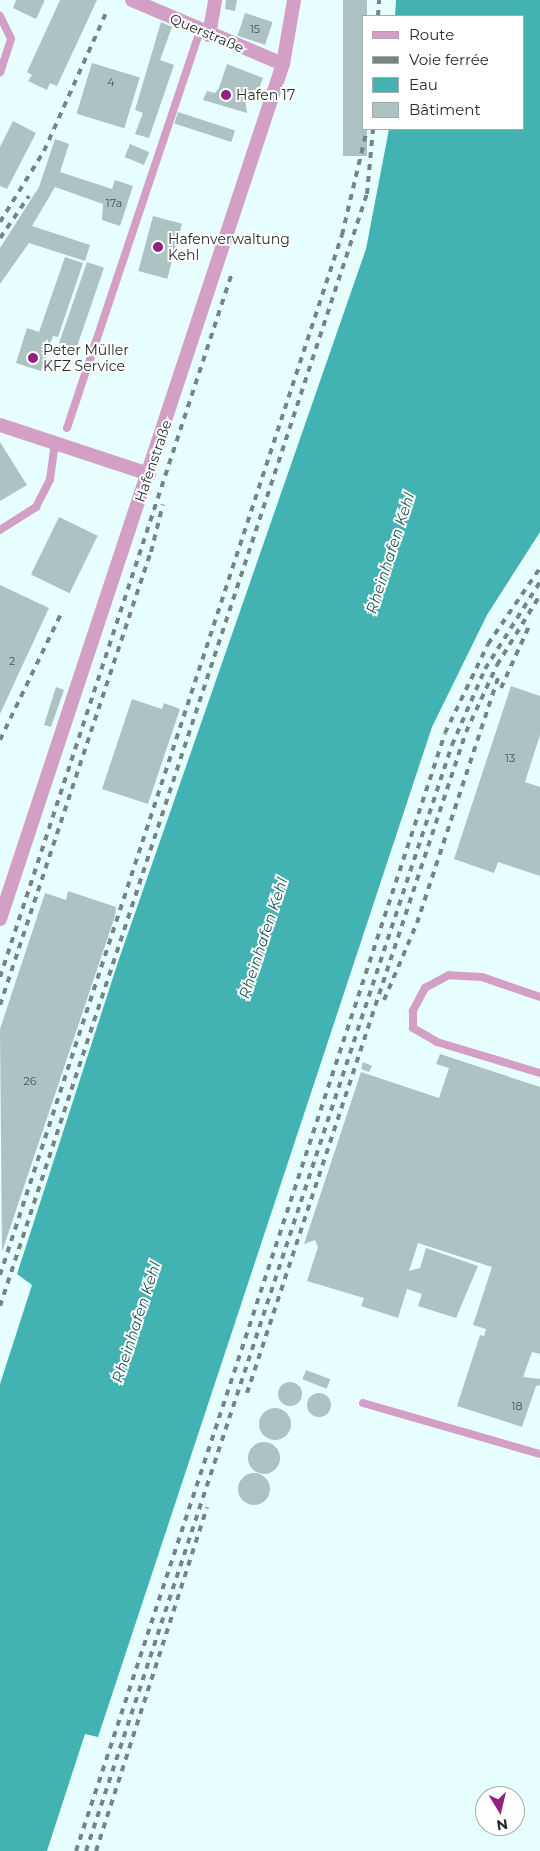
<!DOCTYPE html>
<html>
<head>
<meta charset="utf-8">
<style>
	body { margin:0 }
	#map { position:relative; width:540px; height:1851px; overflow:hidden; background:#e7fffe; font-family:Montserrat,sans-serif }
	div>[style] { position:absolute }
	.water>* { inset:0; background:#43b2b3 }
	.building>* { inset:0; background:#adc3c3; transform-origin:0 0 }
	.round { border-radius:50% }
	.service>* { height:8px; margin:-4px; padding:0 4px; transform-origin:4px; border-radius:4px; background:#d49fc7 }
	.minor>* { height:14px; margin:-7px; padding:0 7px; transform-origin:7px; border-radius:7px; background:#d49fc7 }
	.rail>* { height:4px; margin-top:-2px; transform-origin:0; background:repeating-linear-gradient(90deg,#768584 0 6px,transparent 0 12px) }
	.dots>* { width:14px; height:14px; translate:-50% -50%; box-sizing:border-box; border:2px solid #fff; border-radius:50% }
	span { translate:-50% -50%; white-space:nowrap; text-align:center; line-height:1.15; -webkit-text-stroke:4px #fff; paint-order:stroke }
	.number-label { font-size:11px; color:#475353 }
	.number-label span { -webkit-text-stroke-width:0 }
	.street-label { font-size:14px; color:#252e2e }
	.poi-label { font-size:14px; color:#252e2e }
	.left { translate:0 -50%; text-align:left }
	.water-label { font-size:15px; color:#175556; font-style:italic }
	.legend { position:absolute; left:362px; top:15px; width:162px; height:115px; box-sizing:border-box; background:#fff; border:1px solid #a8abab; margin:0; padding:6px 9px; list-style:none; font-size:15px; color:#252e2e }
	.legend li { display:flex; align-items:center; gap:10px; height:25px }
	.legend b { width:25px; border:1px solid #a8abab }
	.north { position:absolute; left:475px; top:1786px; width:50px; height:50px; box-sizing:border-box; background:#fff; border:1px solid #a8abab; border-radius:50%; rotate:171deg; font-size:14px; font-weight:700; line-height:20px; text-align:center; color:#252e2e }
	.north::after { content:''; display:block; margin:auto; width:18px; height:22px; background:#932181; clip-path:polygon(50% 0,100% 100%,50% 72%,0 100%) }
</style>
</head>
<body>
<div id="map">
	<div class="water">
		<div style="clip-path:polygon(396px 0,540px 0,540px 532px,487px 615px,432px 727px,98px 1737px,85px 1734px,47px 1851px,0 1851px,0 1384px,32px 1285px,17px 1274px,119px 959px,366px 249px,389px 129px,524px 129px,524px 16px,395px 16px)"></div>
	</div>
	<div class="building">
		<div style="clip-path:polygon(16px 0,44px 0,44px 2px,36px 19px,13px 8px)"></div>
		<div style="clip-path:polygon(60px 0,97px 0,57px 86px,50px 83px,47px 90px,28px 81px,32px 75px,27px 72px)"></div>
		<div style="clip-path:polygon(226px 0,237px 0,235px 11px,225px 9px)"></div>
		<div style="left:343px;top:0;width:24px;height:156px"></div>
		<div style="left:245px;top:13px;width:29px;height:24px;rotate:18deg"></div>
		<div style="clip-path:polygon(161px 22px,172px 27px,160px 60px,174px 65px,149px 138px,135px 134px,143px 113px,135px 110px)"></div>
		<div style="left:92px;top:63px;width:50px;height:53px;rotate:17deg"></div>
		<div style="clip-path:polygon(227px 64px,263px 78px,254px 101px,245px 98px,247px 113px,203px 100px,207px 91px,215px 93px,219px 88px)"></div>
		<div style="left:178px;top:112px;width:60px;height:12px;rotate:18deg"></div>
		<div style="clip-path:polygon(13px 121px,36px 133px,7px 189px,0 186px,0 147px)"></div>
		<div style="clip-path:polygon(55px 139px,69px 144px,60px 172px,112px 189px,115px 180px,133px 186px,120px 226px,102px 220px,103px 204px,55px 187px,32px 226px,90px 245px,85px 261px,29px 243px,0 284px,0 248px,39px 187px)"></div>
		<div style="left:130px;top:144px;width:21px;height:14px;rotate:23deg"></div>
		<div style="left:153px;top:216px;width:30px;height:57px;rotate:15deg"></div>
		<div style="clip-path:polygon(65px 257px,83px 263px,58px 337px,53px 336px,41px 371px,16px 363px,27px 328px,39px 332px)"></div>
		<div style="left:87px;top:262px;width:18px;height:86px;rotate:19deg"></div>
		<div style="clip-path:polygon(0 442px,27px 485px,0 501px)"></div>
		<div style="left:59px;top:517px;width:43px;height:64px;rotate:26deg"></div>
		<div style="clip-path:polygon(0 585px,49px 608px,0 714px)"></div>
		<div style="clip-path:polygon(511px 686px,540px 696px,540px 735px,525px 782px,540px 787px,540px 876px,498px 862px,494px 873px,454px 859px)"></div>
		<div style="clip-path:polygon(56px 687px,64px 690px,51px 727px,44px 725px)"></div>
		<div style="clip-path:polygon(132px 699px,162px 709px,164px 703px,180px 709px,148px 804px,102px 789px)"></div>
		<div style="clip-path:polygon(68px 891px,116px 907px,115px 916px,2px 1252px,0 1029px,45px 893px,66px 900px)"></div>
		<div style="clip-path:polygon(440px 1054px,540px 1087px,540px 1354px,532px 1352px,523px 1377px,540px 1379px,540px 1385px,536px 1386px,522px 1427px,457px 1406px,480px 1335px,484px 1336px,486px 1329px,473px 1325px,492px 1267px,418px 1243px,409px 1271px,420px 1268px,426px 1248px,478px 1266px,456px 1318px,418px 1306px,422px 1294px,407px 1289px,398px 1318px,361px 1306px,364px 1298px,307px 1281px,318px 1247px,315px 1240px,304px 1244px,361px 1072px,439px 1098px,449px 1068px,436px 1064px)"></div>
		<div style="clip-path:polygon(363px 1062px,372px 1066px,369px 1072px,361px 1069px)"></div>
		<div style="left:306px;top:1370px;width:26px;height:10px;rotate:21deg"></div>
		<div class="round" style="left:278px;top:1382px;width:24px;height:24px"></div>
		<div class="round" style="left:307px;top:1393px;width:24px;height:24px"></div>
		<div class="round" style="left:259px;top:1408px;width:32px;height:32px"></div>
		<div class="round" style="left:248px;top:1442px;width:32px;height:32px"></div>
		<div class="round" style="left:238px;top:1473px;width:32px;height:32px"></div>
	</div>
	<div class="service">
		<div style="left:0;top:16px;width:25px;rotate:64deg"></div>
		<div style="left:11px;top:39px;width:35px;rotate:108deg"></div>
		<div style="left:67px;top:428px;width:419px;rotate:-71.5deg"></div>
		<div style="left:0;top:530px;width:43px;rotate:-32.6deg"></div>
		<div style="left:36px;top:507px;width:31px;rotate:-63deg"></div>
		<div style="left:50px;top:479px;width:35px;rotate:-82deg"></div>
		<div style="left:540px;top:997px;width:61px;rotate:-161deg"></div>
		<div style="left:482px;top:977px;width:33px;rotate:-177deg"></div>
		<div style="left:449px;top:975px;width:27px;rotate:152deg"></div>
		<div style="left:425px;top:988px;width:26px;rotate:118deg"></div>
		<div style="left:413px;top:1011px;width:17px;rotate:90deg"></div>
		<div style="left:413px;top:1028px;width:28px;rotate:30deg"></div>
		<div style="left:437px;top:1042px;width:108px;rotate:16.8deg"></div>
		<div style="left:363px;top:1403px;width:184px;rotate:16.1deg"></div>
	</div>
	<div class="minor">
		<div style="left:132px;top:0;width:164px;rotate:23deg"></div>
		<div style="left:209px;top:35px;width:36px;rotate:-80deg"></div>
		<div style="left:0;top:425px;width:157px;rotate:18.2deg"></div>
		<div style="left:0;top:919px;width:901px;rotate:-71.69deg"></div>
		<div style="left:283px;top:64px;width:65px;rotate:-80.2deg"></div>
	</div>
	<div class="rail">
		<div style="left:378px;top:16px;width:16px;rotate:-86deg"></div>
		<div style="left:0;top:222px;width:84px;rotate:-58.2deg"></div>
		<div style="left:44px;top:151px;width:154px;rotate:-65.8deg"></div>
		<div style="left:0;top:238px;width:51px;rotate:-55.4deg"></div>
		<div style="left:501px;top:688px;width:72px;rotate:-65.6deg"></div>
		<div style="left:0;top:740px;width:140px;rotate:-64.2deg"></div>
		<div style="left:0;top:977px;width:741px;rotate:-71.76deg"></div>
		<div style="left:384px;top:1000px;width:84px;rotate:-66.8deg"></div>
		<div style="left:417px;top:923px;width:261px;rotate:-71.7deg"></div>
		<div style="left:0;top:1005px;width:478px;rotate:-71.6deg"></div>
		<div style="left:151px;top:552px;width:49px;rotate:-76deg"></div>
		<div style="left:0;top:1275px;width:1095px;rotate:-71.8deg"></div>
		<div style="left:342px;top:235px;width:109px;rotate:-76.7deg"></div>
		<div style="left:0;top:1306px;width:1171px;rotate:-71.74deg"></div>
		<div style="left:367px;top:194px;width:65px;rotate:-84.7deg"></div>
		<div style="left:247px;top:1393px;width:696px;rotate:-71.67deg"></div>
		<div style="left:466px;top:732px;width:74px;rotate:-65.2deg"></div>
		<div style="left:497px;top:665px;width:82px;rotate:-58.4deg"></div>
		<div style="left:76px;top:1851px;width:1177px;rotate:-71.73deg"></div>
		<div style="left:445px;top:733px;width:99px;rotate:-64.2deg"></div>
		<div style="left:488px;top:644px;width:92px;rotate:-55.6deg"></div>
		<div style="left:86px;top:1851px;width:1165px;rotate:-71.69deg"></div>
		<div style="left:452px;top:745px;width:83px;rotate:-66.5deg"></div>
		<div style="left:485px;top:669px;width:103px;rotate:-57.7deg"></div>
		<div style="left:96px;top:1851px;width:361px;rotate:-72.1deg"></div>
	</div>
	<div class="dots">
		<div style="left:226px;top:95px;background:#932181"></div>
		<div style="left:158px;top:247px;background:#932181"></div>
		<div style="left:33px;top:358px;background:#932181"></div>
	</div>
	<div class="number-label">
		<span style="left:255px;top:29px">15</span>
		<span style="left:111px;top:82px">4</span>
		<span style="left:114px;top:203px">17a</span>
		<span style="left:12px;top:661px">2</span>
		<span style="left:510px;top:758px">13</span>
		<span style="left:30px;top:1081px">26</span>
		<span style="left:517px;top:1406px">18</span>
	</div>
	<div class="street-label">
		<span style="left:207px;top:33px;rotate:23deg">Querstraße</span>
		<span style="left:153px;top:461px;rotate:-71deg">Hafenstraße</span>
	</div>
	<div class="poi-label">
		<span class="left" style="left:236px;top:95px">Hafen 17</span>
		<span class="left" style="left:168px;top:247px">Hafenverwaltung<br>Kehl</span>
		<span class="left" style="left:43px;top:358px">Peter Müller<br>KFZ Service</span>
	</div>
	<div class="water-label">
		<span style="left:390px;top:553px;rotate:-72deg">Rheinhafen Kehl</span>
		<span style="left:263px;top:938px;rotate:-72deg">Rheinhafen Kehl</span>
		<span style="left:136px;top:1322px;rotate:-72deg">Rheinhafen Kehl</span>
	</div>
	<ul class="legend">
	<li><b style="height:6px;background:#d49fc7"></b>Route</li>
	<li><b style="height:6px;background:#768584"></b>Voie ferrée</li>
	<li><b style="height:14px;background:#43b2b3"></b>Eau</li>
	<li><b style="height:14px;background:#adc3c3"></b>Bâtiment</li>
	</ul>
	<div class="north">N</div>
</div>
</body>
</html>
